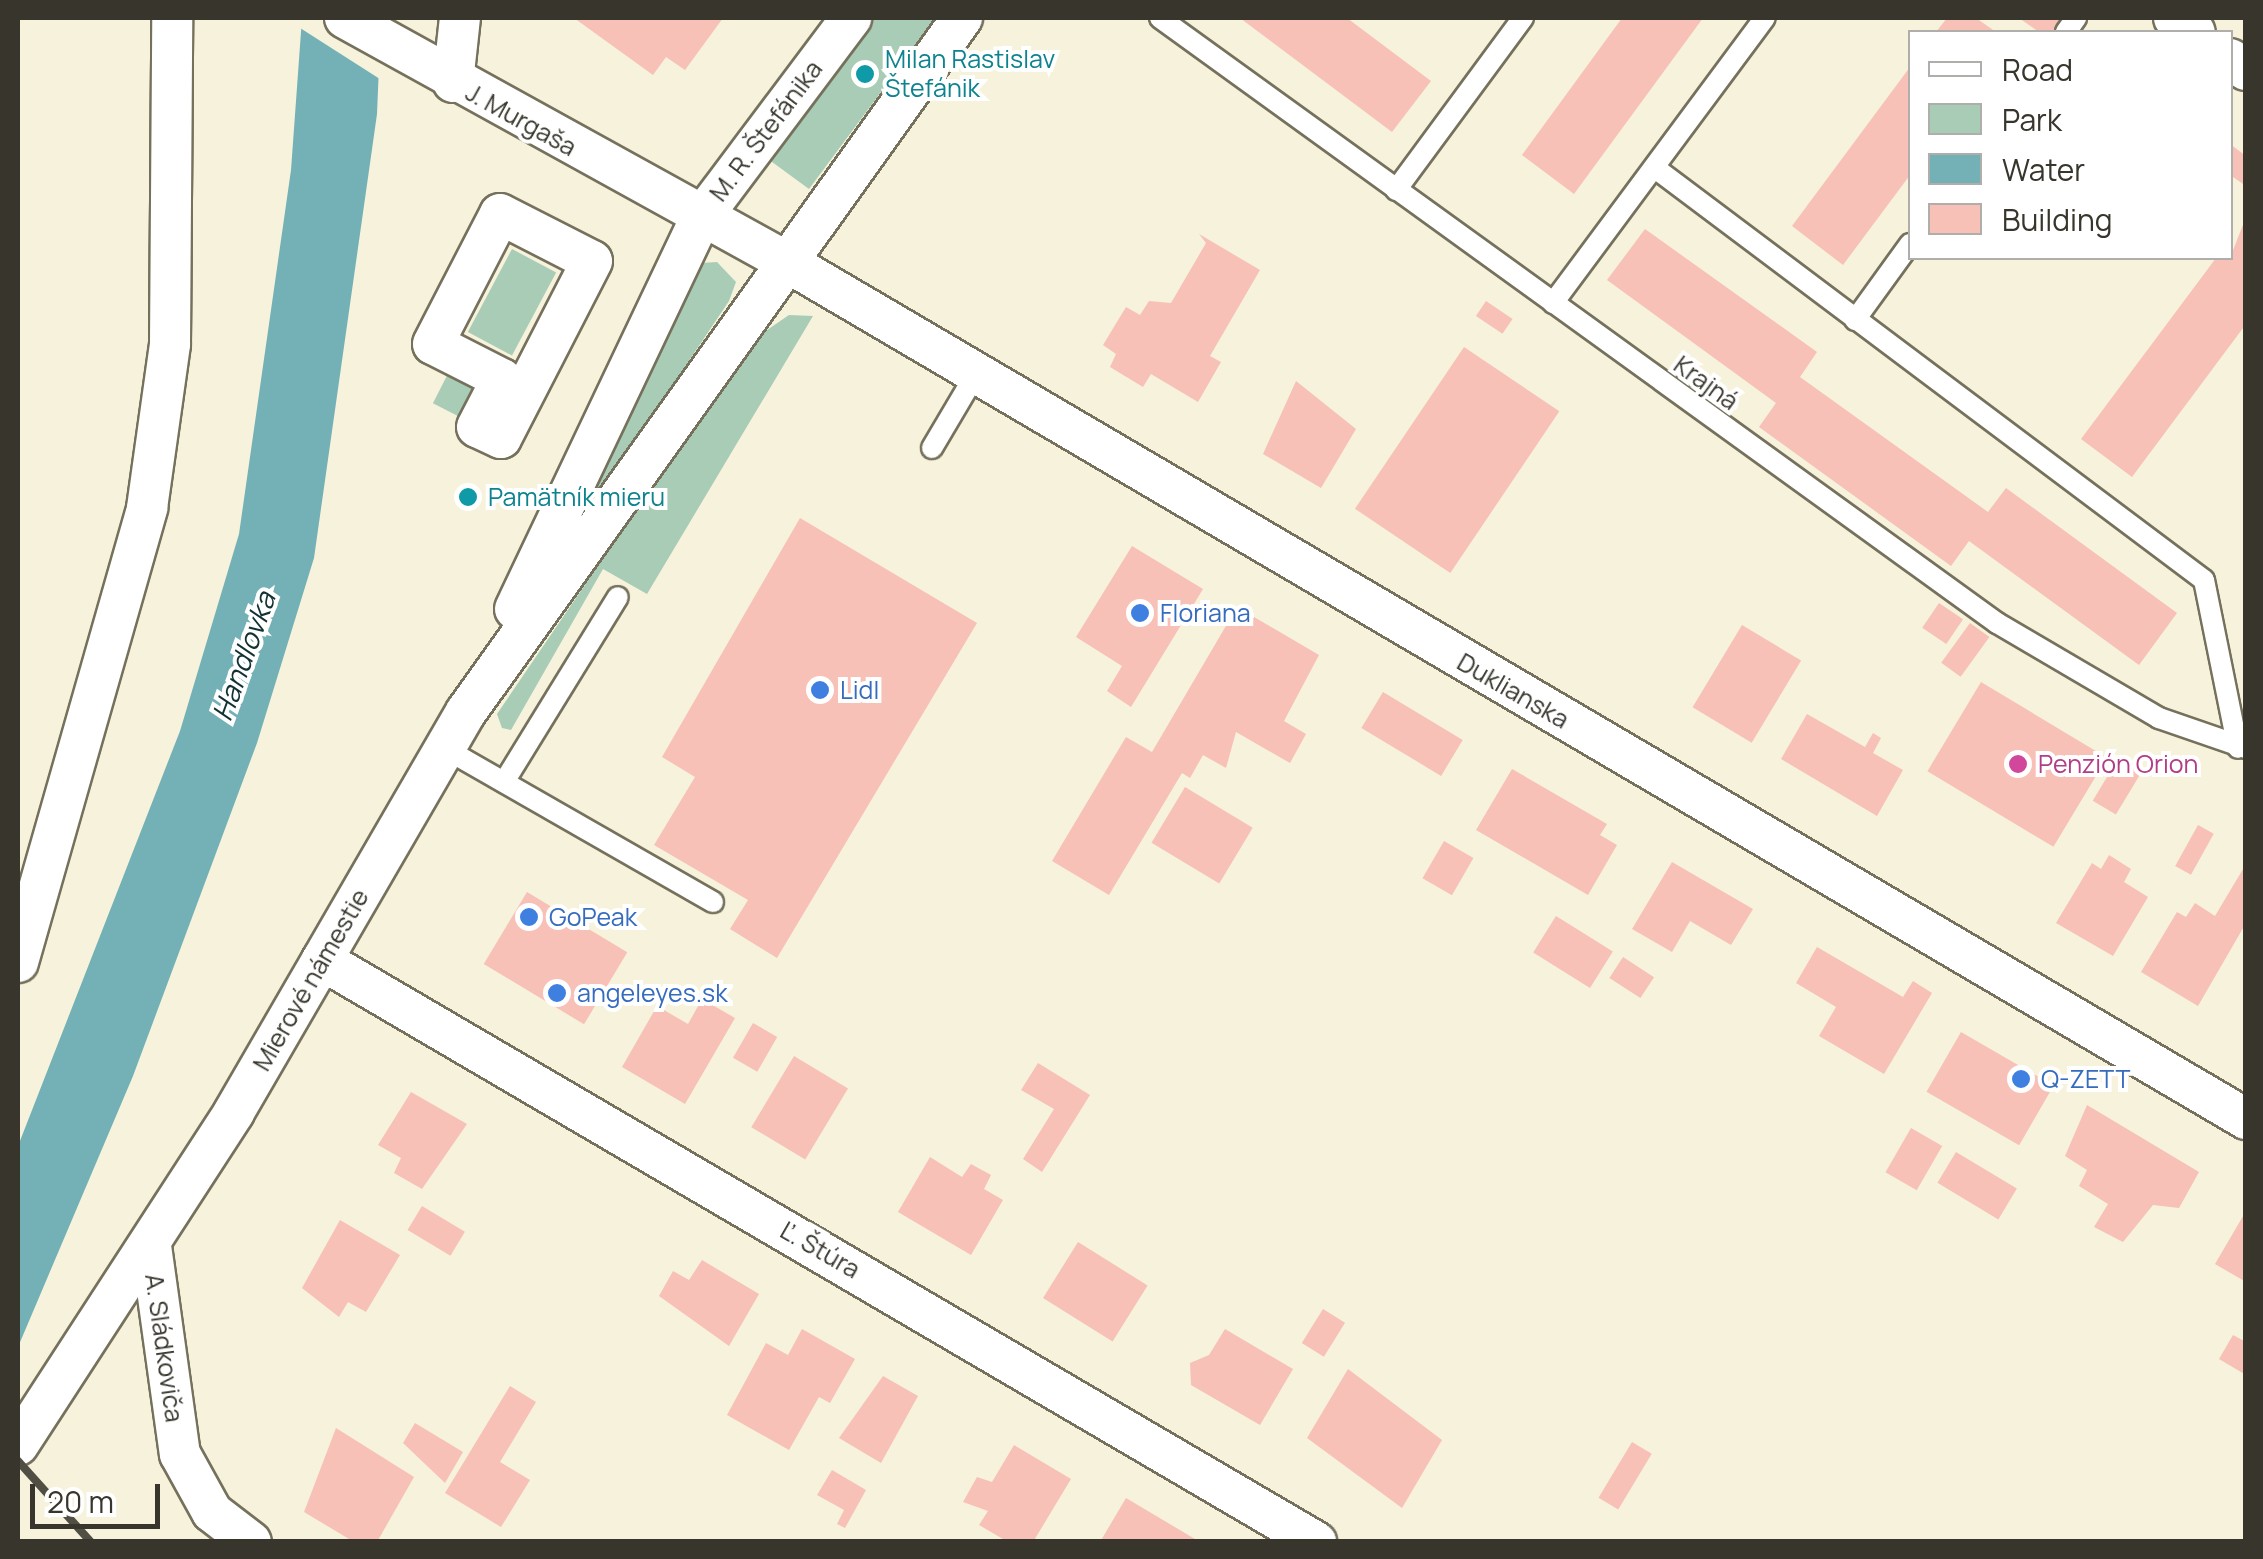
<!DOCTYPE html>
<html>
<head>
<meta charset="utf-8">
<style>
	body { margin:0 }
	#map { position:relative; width:2263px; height:1559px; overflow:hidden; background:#f6f2db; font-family:Manrope,sans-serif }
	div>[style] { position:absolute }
	.green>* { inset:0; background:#a9ccb6; transform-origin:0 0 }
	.water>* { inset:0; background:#73b1b6 }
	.pier>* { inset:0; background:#f6f2db }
	.building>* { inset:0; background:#f7c1b7; transform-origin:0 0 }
	.roads { filter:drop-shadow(2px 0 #75715c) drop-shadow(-2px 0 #75715c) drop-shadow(0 2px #75715c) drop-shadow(0 -2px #75715c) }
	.lane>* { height:20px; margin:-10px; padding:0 10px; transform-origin:10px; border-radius:10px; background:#fff }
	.street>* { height:40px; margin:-20px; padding:0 20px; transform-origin:20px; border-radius:20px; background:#fff }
	.rail>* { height:8px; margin:-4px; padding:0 4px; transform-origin:4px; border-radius:4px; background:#514f44 }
	.dots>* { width:28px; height:28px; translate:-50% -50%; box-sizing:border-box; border:5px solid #fff; border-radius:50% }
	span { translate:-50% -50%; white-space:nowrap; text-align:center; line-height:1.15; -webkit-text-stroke:8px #fff; paint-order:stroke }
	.culture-label { font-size:25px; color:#0d838f }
	.left { translate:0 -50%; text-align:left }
	.street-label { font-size:25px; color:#37352c }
	.shop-label { font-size:25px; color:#366cbe }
	.hotel-label { font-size:25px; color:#b23c85 }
	.water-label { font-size:28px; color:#113133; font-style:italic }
	.frame { position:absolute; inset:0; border:20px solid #37352c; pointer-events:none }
	.legend { position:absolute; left:1908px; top:30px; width:325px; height:230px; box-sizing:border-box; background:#fff; border:2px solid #afaeab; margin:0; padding:12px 18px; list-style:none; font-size:30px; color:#37352c }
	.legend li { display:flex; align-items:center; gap:20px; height:50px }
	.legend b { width:50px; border:2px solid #afaeab }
	.scale { position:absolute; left:30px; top:1484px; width:130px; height:45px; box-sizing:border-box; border:5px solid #37352c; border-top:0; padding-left:12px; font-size:30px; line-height:35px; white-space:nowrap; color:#37352c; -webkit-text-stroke:8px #fff; paint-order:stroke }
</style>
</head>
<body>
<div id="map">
	<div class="green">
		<div style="clip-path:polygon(872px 18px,936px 18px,809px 189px,768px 159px)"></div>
		<div style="left:512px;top:249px;width:50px;height:94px;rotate:28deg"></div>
		<div style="clip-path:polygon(717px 262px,736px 282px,729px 301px,589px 510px,581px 503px,701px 263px)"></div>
		<div style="clip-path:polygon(789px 315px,813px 316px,647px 594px,603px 569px,511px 730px,502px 728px,497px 714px,751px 341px)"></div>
		<div style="left:457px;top:356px;width:51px;height:53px;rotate:27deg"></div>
	</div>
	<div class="water">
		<div style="clip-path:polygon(302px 18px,381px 18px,377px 114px,314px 558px,257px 743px,133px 1076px,18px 1347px,18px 1146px,180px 731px,239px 534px,291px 170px)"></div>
	</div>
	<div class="pier">
		<div style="clip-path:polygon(297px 18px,386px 18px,383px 81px,297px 26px)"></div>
	</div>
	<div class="building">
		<div style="clip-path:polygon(574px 18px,723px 18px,685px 70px,666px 57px,653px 75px)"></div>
		<div style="clip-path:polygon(1240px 18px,1347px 18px,1431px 81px,1392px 132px)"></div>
		<div style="clip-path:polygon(1622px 18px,1703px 18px,1574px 194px,1522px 155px)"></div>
		<div style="clip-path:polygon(1947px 18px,1976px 18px,1996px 32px,1936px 32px)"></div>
		<div style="clip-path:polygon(2019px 18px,2058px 18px,2078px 32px,2039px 32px)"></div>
		<div style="clip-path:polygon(1910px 67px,1910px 175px,1843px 265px,1792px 226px)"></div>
		<div style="clip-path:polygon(2230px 144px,2246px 156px,2246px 186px,2230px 175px)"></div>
		<div style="clip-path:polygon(2246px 217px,2246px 324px,2132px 477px,2081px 439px,2216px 258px,2230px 258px)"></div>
		<div style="clip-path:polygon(1645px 229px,1817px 352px,1800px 377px,1988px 512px,2006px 488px,2177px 613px,2139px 665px,1969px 541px,1951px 566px,1759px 427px,1776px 403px,1607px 280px)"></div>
		<div style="clip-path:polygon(1199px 234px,1260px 270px,1210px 356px,1221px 362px,1198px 402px,1151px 374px,1143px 387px,1110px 367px,1116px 354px,1103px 345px,1126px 307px,1140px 315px,1149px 301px,1171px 303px,1206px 243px)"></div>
		<div style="left:1486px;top:301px;width:32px;height:18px;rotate:34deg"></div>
		<div style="left:1464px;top:347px;width:115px;height:195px;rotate:34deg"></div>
		<div style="clip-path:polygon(1296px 381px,1356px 429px,1321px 488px,1263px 454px)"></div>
		<div style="clip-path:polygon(800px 518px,977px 623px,777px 958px,730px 929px,748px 900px,654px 845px,695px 777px,662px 757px)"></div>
		<div style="clip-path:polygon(1132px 546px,1203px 589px,1131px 707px,1107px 691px,1122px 666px,1076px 637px)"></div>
		<div style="left:1939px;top:603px;width:29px;height:30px;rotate:34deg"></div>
		<div style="clip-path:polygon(1237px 607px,1319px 655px,1284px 721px,1306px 734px,1290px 763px,1236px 732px,1226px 768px,1203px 755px,1190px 778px,1182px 773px,1109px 895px,1052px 861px,1126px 737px,1152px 752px)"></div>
		<div style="left:1970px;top:623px;width:24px;height:49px;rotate:36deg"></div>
		<div style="left:1742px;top:625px;width:69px;height:96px;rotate:31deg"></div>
		<div style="left:1981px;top:682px;width:147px;height:104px;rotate:31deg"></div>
		<div style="left:1383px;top:692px;width:93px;height:42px;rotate:31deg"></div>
		<div style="clip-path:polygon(1807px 714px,1865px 747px,1873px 733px,1881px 738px,1873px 753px,1903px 770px,1877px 816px,1781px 759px)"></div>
		<div style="left:2119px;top:757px;width:27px;height:51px;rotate:31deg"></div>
		<div style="clip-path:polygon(1512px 769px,1607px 824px,1600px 835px,1617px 845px,1588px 895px,1476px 830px)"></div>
		<div style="left:1185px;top:787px;width:79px;height:65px;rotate:31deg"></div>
		<div style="left:2198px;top:825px;width:18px;height:47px;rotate:29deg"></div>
		<div style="left:1444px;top:841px;width:34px;height:43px;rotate:30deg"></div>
		<div style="clip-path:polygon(2109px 855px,2131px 869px,2124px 882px,2148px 897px,2113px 956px,2056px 923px,2092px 863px,2101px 869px)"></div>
		<div style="clip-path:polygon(1672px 862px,1753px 909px,1731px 945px,1690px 921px,1672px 952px,1632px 929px)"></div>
		<div style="clip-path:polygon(2246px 864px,2246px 923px,2198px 1006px,2141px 972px,2177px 912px,2186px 917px,2195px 903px,2215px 916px)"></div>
		<div style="left:527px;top:892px;width:117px;height:84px;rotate:31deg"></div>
		<div style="left:1556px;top:916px;width:67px;height:43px;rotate:32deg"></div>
		<div style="clip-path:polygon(1817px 947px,1903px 997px,1913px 981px,1932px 993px,1884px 1074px,1819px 1036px,1836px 1007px,1796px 983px)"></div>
		<div style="left:1623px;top:957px;width:37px;height:25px;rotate:33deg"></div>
		<div style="clip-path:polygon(702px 999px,735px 1018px,685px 1104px,622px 1067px,657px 1006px,688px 1024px)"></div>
		<div style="left:753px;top:1023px;width:28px;height:40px;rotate:30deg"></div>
		<div style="left:1961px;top:1032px;width:107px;height:69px;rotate:30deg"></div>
		<div style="left:794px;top:1056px;width:63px;height:83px;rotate:31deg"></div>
		<div style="clip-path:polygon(1038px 1063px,1090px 1095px,1042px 1172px,1023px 1159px,1054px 1109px,1021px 1090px)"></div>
		<div style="clip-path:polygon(411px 1092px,467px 1124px,422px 1189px,394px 1173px,401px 1158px,378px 1145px)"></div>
		<div style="clip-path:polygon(2087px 1105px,2199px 1172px,2179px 1208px,2153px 1205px,2123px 1242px,2094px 1227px,2108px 1204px,2079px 1186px,2087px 1170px,2065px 1156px)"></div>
		<div style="left:1911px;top:1128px;width:36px;height:51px;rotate:30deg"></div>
		<div style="left:1956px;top:1152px;width:71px;height:36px;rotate:31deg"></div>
		<div style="clip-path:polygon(930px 1157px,962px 1177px,971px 1164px,991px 1175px,984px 1189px,1003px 1200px,971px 1255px,898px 1212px)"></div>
		<div style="left:422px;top:1206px;width:50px;height:28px;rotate:31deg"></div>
		<div style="clip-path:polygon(2246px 1211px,2246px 1282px,2215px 1264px)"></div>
		<div style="clip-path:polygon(340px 1220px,400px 1255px,366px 1312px,348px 1302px,339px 1317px,302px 1288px)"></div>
		<div style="left:1078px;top:1242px;width:82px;height:66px;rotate:32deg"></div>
		<div style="clip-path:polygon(702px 1260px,759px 1294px,729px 1346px,659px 1296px,673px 1271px,689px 1280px)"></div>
		<div style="left:1323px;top:1309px;width:26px;height:40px;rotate:32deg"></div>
		<div style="clip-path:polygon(802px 1329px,855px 1359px,830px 1403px,819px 1397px,789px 1450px,727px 1415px,766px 1343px,788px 1355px)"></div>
		<div style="clip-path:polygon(1225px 1329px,1293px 1369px,1260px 1425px,1191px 1385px,1190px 1363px,1209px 1355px)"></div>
		<div style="clip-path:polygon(2233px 1335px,2246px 1342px,2246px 1375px,2219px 1359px)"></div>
		<div style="clip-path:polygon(1348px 1369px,1442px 1440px,1402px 1508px,1307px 1438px)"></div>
		<div style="clip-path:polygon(883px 1376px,918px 1396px,881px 1463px,839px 1438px)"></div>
		<div style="clip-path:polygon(510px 1386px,536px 1402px,500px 1462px,530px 1480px,501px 1527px,445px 1493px)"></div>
		<div style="clip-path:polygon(415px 1423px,463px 1452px,445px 1483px,403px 1443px)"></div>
		<div style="clip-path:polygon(336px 1428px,414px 1477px,377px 1542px,354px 1542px,304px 1512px)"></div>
		<div style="left:1632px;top:1442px;width:23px;height:65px;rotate:31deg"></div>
		<div style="clip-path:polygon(1014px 1445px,1071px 1479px,1033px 1542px,1003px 1539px,979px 1525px,988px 1511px,963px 1502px,977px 1477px,992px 1482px)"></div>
		<div style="clip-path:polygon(832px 1470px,866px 1490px,845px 1528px,837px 1524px,844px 1510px,817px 1495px)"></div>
		<div style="clip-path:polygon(1126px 1498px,1200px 1542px,1100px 1542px)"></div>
	</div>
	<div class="roads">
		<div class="lane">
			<div style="left:1160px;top:18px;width:1033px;rotate:35.86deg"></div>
			<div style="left:1997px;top:623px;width:188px;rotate:30.4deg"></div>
			<div style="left:2159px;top:718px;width:92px;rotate:19deg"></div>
			<div style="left:2066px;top:32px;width:17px;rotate:-54deg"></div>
			<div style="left:1655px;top:168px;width:686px;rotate:36.89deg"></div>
			<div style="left:2204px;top:580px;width:171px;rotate:78.6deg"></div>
			<div style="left:1396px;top:190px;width:214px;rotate:-53.6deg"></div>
			<div style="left:1553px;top:303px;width:355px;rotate:-53.4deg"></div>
			<div style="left:1855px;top:320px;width:94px;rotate:-54.1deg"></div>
			<div style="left:932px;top:448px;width:82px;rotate:-59.4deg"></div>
			<div style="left:444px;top:748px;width:310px;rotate:29.8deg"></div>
			<div style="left:504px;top:782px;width:217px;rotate:-58.4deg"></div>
		</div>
		<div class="street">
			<div style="left:345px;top:18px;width:499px;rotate:28.9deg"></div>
			<div style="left:782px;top:259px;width:1698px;rotate:30.43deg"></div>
			<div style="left:2174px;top:18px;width:25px;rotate:34deg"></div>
			<div style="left:2230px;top:59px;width:19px;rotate:35deg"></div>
			<div style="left:453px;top:82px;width:64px;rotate:-83.8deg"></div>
			<div style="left:500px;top:214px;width:103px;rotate:27.1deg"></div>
			<div style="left:592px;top:261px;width:199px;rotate:117.2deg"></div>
			<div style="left:501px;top:438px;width:26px;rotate:-155deg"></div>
			<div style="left:477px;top:427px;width:54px;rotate:-62.5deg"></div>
			<div style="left:502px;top:379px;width:77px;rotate:-153.1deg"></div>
			<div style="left:433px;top:344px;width:146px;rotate:-62.7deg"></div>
			<div style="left:515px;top:609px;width:433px;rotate:-64.6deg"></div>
			<div style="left:701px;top:218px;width:250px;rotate:-53.1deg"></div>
			<div style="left:322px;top:960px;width:1152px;rotate:30.35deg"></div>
			<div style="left:18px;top:962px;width:472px;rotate:-74.1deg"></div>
			<div style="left:147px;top:508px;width:166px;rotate:-82deg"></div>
			<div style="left:170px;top:344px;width:326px;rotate:-89.6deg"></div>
			<div style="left:151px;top:1246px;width:210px;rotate:82.1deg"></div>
			<div style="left:180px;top:1454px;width:66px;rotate:61.1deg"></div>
			<div style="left:212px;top:1512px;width:49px;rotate:37.6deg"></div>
			<div style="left:18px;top:1445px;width:397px;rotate:-57deg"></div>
			<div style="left:234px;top:1112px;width:462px;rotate:-59.9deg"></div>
			<div style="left:466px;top:712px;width:853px;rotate:-54.45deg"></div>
		</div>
	</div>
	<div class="rail">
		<div style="left:18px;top:1461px;width:109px;rotate:48deg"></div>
	</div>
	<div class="dots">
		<div style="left:865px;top:74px;background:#0f9aa8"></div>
		<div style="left:468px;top:497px;background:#0f9aa8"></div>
		<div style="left:1140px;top:613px;background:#3f7fe0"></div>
		<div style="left:820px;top:690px;background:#3f7fe0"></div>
		<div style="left:2018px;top:764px;background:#d1479c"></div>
		<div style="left:529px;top:917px;background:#3f7fe0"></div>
		<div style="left:557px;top:993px;background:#3f7fe0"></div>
		<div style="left:2021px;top:1079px;background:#3f7fe0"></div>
	</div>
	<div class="culture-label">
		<span class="left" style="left:885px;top:74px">Milan Rastislav<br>Štefánik</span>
		<span class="left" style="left:488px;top:497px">Pamätník mieru</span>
	</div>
	<div class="street-label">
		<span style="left:521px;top:120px;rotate:29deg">J. Murgaša</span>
		<span style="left:766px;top:131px;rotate:-53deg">M. R. Štefánika</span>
		<span style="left:1706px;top:383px;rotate:36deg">Krajná</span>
		<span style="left:1513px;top:691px;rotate:30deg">Duklianska</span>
		<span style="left:311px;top:980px;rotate:-60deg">Mierové námestie</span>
		<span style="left:820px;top:1250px;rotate:30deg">Ľ. Štúra</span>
		<span style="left:164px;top:1348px;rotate:82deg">A. Sládkoviča</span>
	</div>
	<div class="shop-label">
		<span class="left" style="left:1160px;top:613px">Floriana</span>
		<span class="left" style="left:840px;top:690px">Lidl</span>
		<span class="left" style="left:549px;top:917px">GoPeak</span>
		<span class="left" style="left:577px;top:993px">angeleyes.sk</span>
		<span class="left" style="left:2041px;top:1079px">Q-ZETT</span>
	</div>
	<div class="hotel-label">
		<span class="left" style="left:2038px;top:764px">Penzión Orion</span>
	</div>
	<div class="water-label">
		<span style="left:243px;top:656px;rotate:-70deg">Handlovka</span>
	</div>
	<div class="frame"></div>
	<ul class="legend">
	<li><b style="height:12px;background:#fff"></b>Road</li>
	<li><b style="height:28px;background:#a9ccb6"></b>Park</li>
	<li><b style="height:28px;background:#73b1b6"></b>Water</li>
	<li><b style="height:28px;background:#f7c1b7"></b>Building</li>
	</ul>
	<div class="scale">20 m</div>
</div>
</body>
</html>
